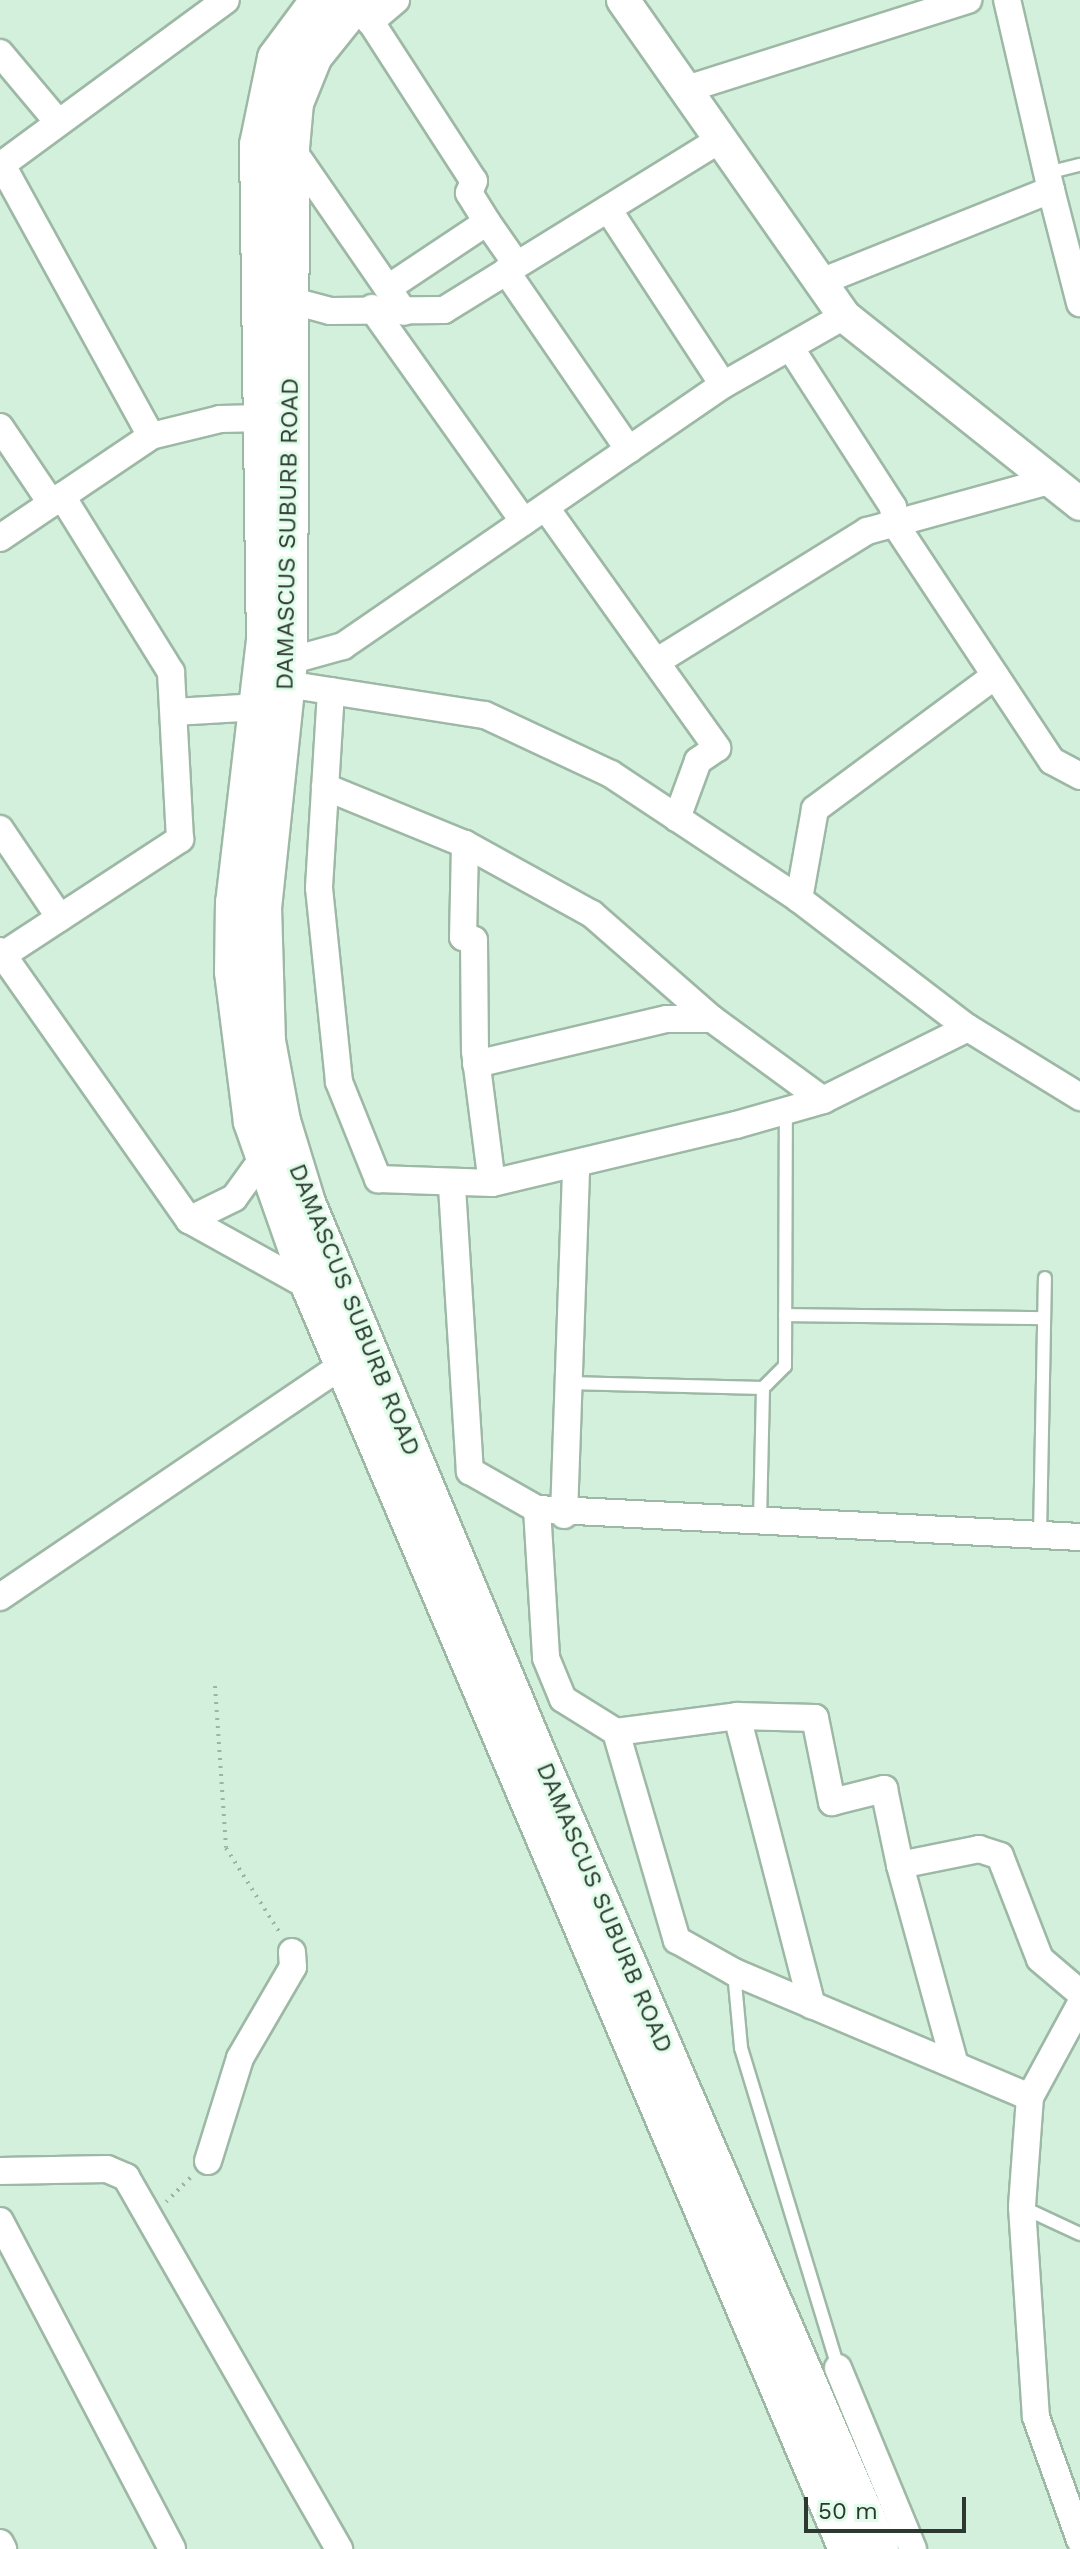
<!DOCTYPE html>
<html>
<head>
<meta charset="utf-8">
<style>
	body { margin:0 }
	#map { position:relative; width:1080px; height:2549px; overflow:hidden; background:#d3f0dc; font-family:"Work Sans",sans-serif }
	div>[style] { position:absolute }
	.path>* { height:4px; margin-top:-2px; transform-origin:0; background:repeating-linear-gradient(90deg,#9cb4a4 0 2px,transparent 0 8px) }
	.roads { filter:drop-shadow(2px 0 #9db8a5) drop-shadow(-2px 0 #9db8a5) drop-shadow(0 2px #9db8a5) drop-shadow(0 -2px #9db8a5) }
	.service>* { height:12px; margin:-6px; padding:0 6px; transform-origin:6px; border-radius:6px; background:#fff }
	.minor>* { height:26px; margin:-13px; padding:0 13px; transform-origin:13px; border-radius:13px; background:#fff }
	.tertiary>* { height:32px; margin:-16px; padding:0 16px; transform-origin:16px; border-radius:16px; background:#fff }
	.secondary>* { height:36px; margin:-18px; padding:0 18px; transform-origin:18px; border-radius:18px; background:#fff }
	span { translate:-50% -50%; white-space:nowrap; text-align:center; line-height:1.15; -webkit-text-stroke:6px #e0fde9; paint-order:stroke }
	.street-label { font-size:24px; color:#2d3831 }
	.scale { position:absolute; left:804px; top:2497px; width:162px; height:36px; box-sizing:border-box; border:4px solid #2d3831; border-top:0; padding-left:10px; font-size:24px; line-height:28px; white-space:nowrap; color:#2d3831; -webkit-text-stroke:6px #e0fde9; paint-order:stroke }
</style>
</head>
<body>
<div id="map">
	<div class="path">
		<div style="left:215px;top:1686px;width:162px;rotate:86.1deg"></div>
		<div style="left:226px;top:1848px;width:101px;rotate:57.6deg"></div>
		<div style="left:166px;top:2202px;width:35px;rotate:-45deg"></div>
	</div>
	<div class="roads">
		<div class="service">
			<div style="left:1047px;top:173px;width:34px;rotate:-14deg"></div>
			<div style="left:785px;top:1315px;width:259px;rotate:0.7deg"></div>
			<div style="left:568px;top:1383px;width:195px;rotate:1.5deg"></div>
			<div style="left:763px;top:1388px;width:31px;rotate:-45deg"></div>
			<div style="left:785px;top:1366px;width:255px;rotate:-89.8deg"></div>
			<div style="left:760px;top:1521px;width:133px;rotate:-88.7deg"></div>
			<div style="left:1040px;top:1535px;width:257px;rotate:-88.9deg"></div>
			<div style="left:734px;top:1972px;width:76px;rotate:84.7deg"></div>
			<div style="left:741px;top:2048px;width:334px;rotate:73.1deg"></div>
			<div style="left:1022px;top:2207px;width:64px;rotate:25deg"></div>
		</div>
		<div class="minor">
			<div style="left:358px;top:2px;width:213px;rotate:57.1deg"></div>
			<div style="left:474px;top:181px;width:13px;rotate:113deg"></div>
			<div style="left:469px;top:193px;width:34px;rotate:58deg"></div>
			<div style="left:370px;top:22px;width:34px;rotate:-40deg"></div>
			<div style="left:0;top:53px;width:90px;rotate:50deg"></div>
			<div style="left:690px;top:88px;width:292px;rotate:-17.6deg"></div>
			<div style="left:291px;top:148px;width:199px;rotate:55.4deg"></div>
			<div style="left:2px;top:165px;width:309px;rotate:61.2deg"></div>
			<div style="left:0;top:166px;width:280px;rotate:-36.3deg"></div>
			<div style="left:1051px;top:190px;width:117px;rotate:75.6deg"></div>
			<div style="left:608px;top:209px;width:210px;rotate:56.8deg"></div>
			<div style="left:506px;top:271px;width:217px;rotate:55.5deg"></div>
			<div style="left:818px;top:283px;width:251px;rotate:-21.8deg"></div>
			<div style="left:1051px;top:190px;width:195px;rotate:-103deg"></div>
			<div style="left:391px;top:286px;width:115px;rotate:-33.7deg"></div>
			<div style="left:487px;top:222px;width:52px;rotate:55.1deg"></div>
			<div style="left:293px;top:301px;width:38px;rotate:15deg"></div>
			<div style="left:330px;top:311px;width:114px;rotate:-0.5deg"></div>
			<div style="left:444px;top:310px;width:327px;rotate:-31.7deg"></div>
			<div style="left:372px;top:308px;width:262px;rotate:54.6deg"></div>
			<div style="left:790px;top:347px;width:190px;rotate:57.2deg"></div>
			<div style="left:893px;top:507px;width:17px;rotate:83deg"></div>
			<div style="left:895px;top:524px;width:284px;rotate:56.5deg"></div>
			<div style="left:1052px;top:761px;width:32px;rotate:28deg"></div>
			<div style="left:0;top:427px;width:92px;rotate:56.1deg"></div>
			<div style="left:546px;top:508px;width:295px;rotate:54.5deg"></div>
			<div style="left:717px;top:748px;width:23px;rotate:146deg"></div>
			<div style="left:698px;top:761px;width:61px;rotate:110.2deg"></div>
			<div style="left:0;top:538px;width:182px;rotate:-34deg"></div>
			<div style="left:151px;top:436px;width:71px;rotate:-13.8deg"></div>
			<div style="left:220px;top:419px;width:44px;rotate:-1.3deg"></div>
			<div style="left:659px;top:660px;width:245px;rotate:-31.8deg"></div>
			<div style="left:867px;top:531px;width:189px;rotate:-15.4deg"></div>
			<div style="left:289px;top:661px;width:56px;rotate:-15.5deg"></div>
			<div style="left:343px;top:646px;width:461px;rotate:-34.5deg"></div>
			<div style="left:723px;top:385px;width:139px;rotate:-29.7deg"></div>
			<div style="left:286px;top:684px;width:201px;rotate:8.9deg"></div>
			<div style="left:485px;top:715px;width:139px;rotate:25.1deg"></div>
			<div style="left:611px;top:774px;width:226px;rotate:33.6deg"></div>
			<div style="left:799px;top:899px;width:213px;rotate:37.4deg"></div>
			<div style="left:968px;top:1028px;width:132px;rotate:31.6deg"></div>
			<div style="left:331px;top:691px;width:197px;rotate:93.5deg"></div>
			<div style="left:319px;top:888px;width:195px;rotate:84.1deg"></div>
			<div style="left:339px;top:1082px;width:105px;rotate:68.1deg"></div>
			<div style="left:378px;top:1179px;width:114px;rotate:2deg"></div>
			<div style="left:492px;top:1183px;width:251px;rotate:-13.4deg"></div>
			<div style="left:736px;top:1125px;width:91px;rotate:-16deg"></div>
			<div style="left:823px;top:1100px;width:162px;rotate:-26.4deg"></div>
			<div style="left:174px;top:712px;width:85px;rotate:-3.4deg"></div>
			<div style="left:325px;top:787px;width:151px;rotate:22.2deg"></div>
			<div style="left:465px;top:844px;width:93px;rotate:91.2deg"></div>
			<div style="left:463px;top:937px;width:11px;rotate:15deg"></div>
			<div style="left:474px;top:940px;width:111px;rotate:89.5deg"></div>
			<div style="left:475px;top:1051px;width:133px;rotate:82.7deg"></div>
			<div style="left:0;top:829px;width:107px;rotate:56deg"></div>
			<div style="left:465px;top:844px;width:145px;rotate:28.9deg"></div>
			<div style="left:592px;top:914px;width:159px;rotate:41.2deg"></div>
			<div style="left:712px;top:1019px;width:137px;rotate:36.1deg"></div>
			<div style="left:799px;top:899px;width:91px;rotate:-79.9deg"></div>
			<div style="left:815px;top:809px;width:224px;rotate:-36.5deg"></div>
			<div style="left:0;top:951px;width:329px;rotate:54.9deg"></div>
			<div style="left:189px;top:1220px;width:138px;rotate:29deg"></div>
			<div style="left:3px;top:955px;width:212px;rotate:-33.2deg"></div>
			<div style="left:180px;top:839px;width:167px;rotate:-93.1deg"></div>
			<div style="left:171px;top:672px;width:207px;rotate:-121.8deg"></div>
			<div style="left:476px;top:1064px;width:196px;rotate:-13.3deg"></div>
			<div style="left:667px;top:1019px;width:45px"></div>
			<div style="left:452px;top:1187px;width:285px;rotate:86.4deg"></div>
			<div style="left:470px;top:1471px;width:77px;rotate:29.6deg"></div>
			<div style="left:537px;top:1509px;width:544px;rotate:2.95deg"></div>
			<div style="left:189px;top:1220px;width:50px;rotate:-26.1deg"></div>
			<div style="left:234px;top:1198px;width:49px;rotate:-54.1deg"></div>
			<div style="left:537px;top:1509px;width:149px;rotate:86.5deg"></div>
			<div style="left:546px;top:1658px;width:44px;rotate:67.5deg"></div>
			<div style="left:563px;top:1699px;width:62px;rotate:31.9deg"></div>
			<div style="left:616px;top:1732px;width:217px;rotate:73.7deg"></div>
			<div style="left:677px;top:1940px;width:65px;rotate:29.3deg"></div>
			<div style="left:734px;top:1972px;width:321px;rotate:22.9deg"></div>
			<div style="left:564px;top:1515px;width:349px;rotate:-88deg"></div>
			<div style="left:0;top:1597px;width:415px;rotate:-34.1deg"></div>
			<div style="left:737px;top:1716px;width:299px;rotate:75.5deg"></div>
			<div style="left:616px;top:1732px;width:122px;rotate:-7.5deg"></div>
			<div style="left:737px;top:1716px;width:78px;rotate:1.5deg"></div>
			<div style="left:815px;top:1718px;width:86px;rotate:78.6deg"></div>
			<div style="left:832px;top:1802px;width:54px;rotate:-14deg"></div>
			<div style="left:884px;top:1789px;width:78px;rotate:78.1deg"></div>
			<div style="left:1080px;top:2005px;width:105px;rotate:118.5deg"></div>
			<div style="left:1030px;top:2097px;width:110px;rotate:94.2deg"></div>
			<div style="left:1022px;top:2207px;width:210px;rotate:86.2deg"></div>
			<div style="left:1036px;top:2417px;width:131px;rotate:70.3deg"></div>
			<div style="left:955px;top:2065px;width:207px;rotate:-105.4deg"></div>
			<div style="left:900px;top:1865px;width:81px;rotate:-11.4deg"></div>
			<div style="left:979px;top:1849px;width:22px;rotate:18deg"></div>
			<div style="left:1000px;top:1856px;width:110px;rotate:68.8deg"></div>
			<div style="left:1040px;top:1959px;width:52px;rotate:40.4deg"></div>
			<div style="left:208px;top:2161px;width:108px;rotate:-72.7deg"></div>
			<div style="left:240px;top:2058px;width:105px;rotate:-59.8deg"></div>
			<div style="left:293px;top:1967px;width:15px;rotate:-94deg"></div>
			<div style="left:0;top:2171px;width:107px;rotate:-1.1deg"></div>
			<div style="left:107px;top:2169px;width:21px;rotate:23deg"></div>
			<div style="left:126px;top:2177px;width:429px;rotate:60.2deg"></div>
			<div style="left:0;top:2221px;width:370px;rotate:62.3deg"></div>
			<div style="left:838px;top:2368px;width:196px;rotate:67.5deg"></div>
			<div style="left:0;top:2543px;width:7px;rotate:63deg"></div>
		</div>
		<div class="tertiary">
			<div style="left:623px;top:0;width:386px;rotate:55deg"></div>
			<div style="left:844px;top:316px;width:302px;rotate:38.5deg"></div>
		</div>
		<div class="secondary">
			<div style="left:319px;top:0;width:72px;rotate:126.6deg"></div>
			<div style="left:276px;top:58px;width:89px;rotate:101.7deg"></div>
			<div style="left:258px;top:145px;width:495px;rotate:89.2deg"></div>
			<div style="left:265px;top:640px;width:264px;rotate:96.7deg"></div>
			<div style="left:234px;top:902px;width:70px;rotate:90.8deg"></div>
			<div style="left:233px;top:972px;width:151px;rotate:82.8deg"></div>
			<div style="left:252px;top:1122px;width:175px;rotate:70.6deg"></div>
			<div style="left:310px;top:1287px;width:1372px;rotate:66.95deg"></div>
			<div style="left:359px;top:0;width:72px;rotate:128.8deg"></div>
			<div style="left:314px;top:56px;width:51px;rotate:112deg"></div>
			<div style="left:295px;top:103px;width:45px;rotate:95.1deg"></div>
			<div style="left:291px;top:148px;width:513px;rotate:90.22deg"></div>
			<div style="left:289px;top:661px;width:247px;rotate:96deg"></div>
			<div style="left:263px;top:907px;width:134px;rotate:88.3deg"></div>
			<div style="left:267px;top:1041px;width:81px;rotate:79.4deg"></div>
			<div style="left:282px;top:1121px;width:86px;rotate:73deg"></div>
			<div style="left:307px;top:1203px;width:598px;rotate:67.29deg"></div>
			<div style="left:538px;top:1755px;width:865px;rotate:66.7deg"></div>
		</div>
	</div>
	<div class="street-label">
		<span style="left:288px;top:534px;rotate:-89deg">DAMASCUS SUBURB ROAD</span>
		<span style="left:354px;top:1310px;rotate:68deg">DAMASCUS SUBURB ROAD</span>
		<span style="left:604px;top:1908px;rotate:67deg">DAMASCUS SUBURB ROAD</span>
	</div>
	<div class="scale">50 m</div>
</div>
</body>
</html>
